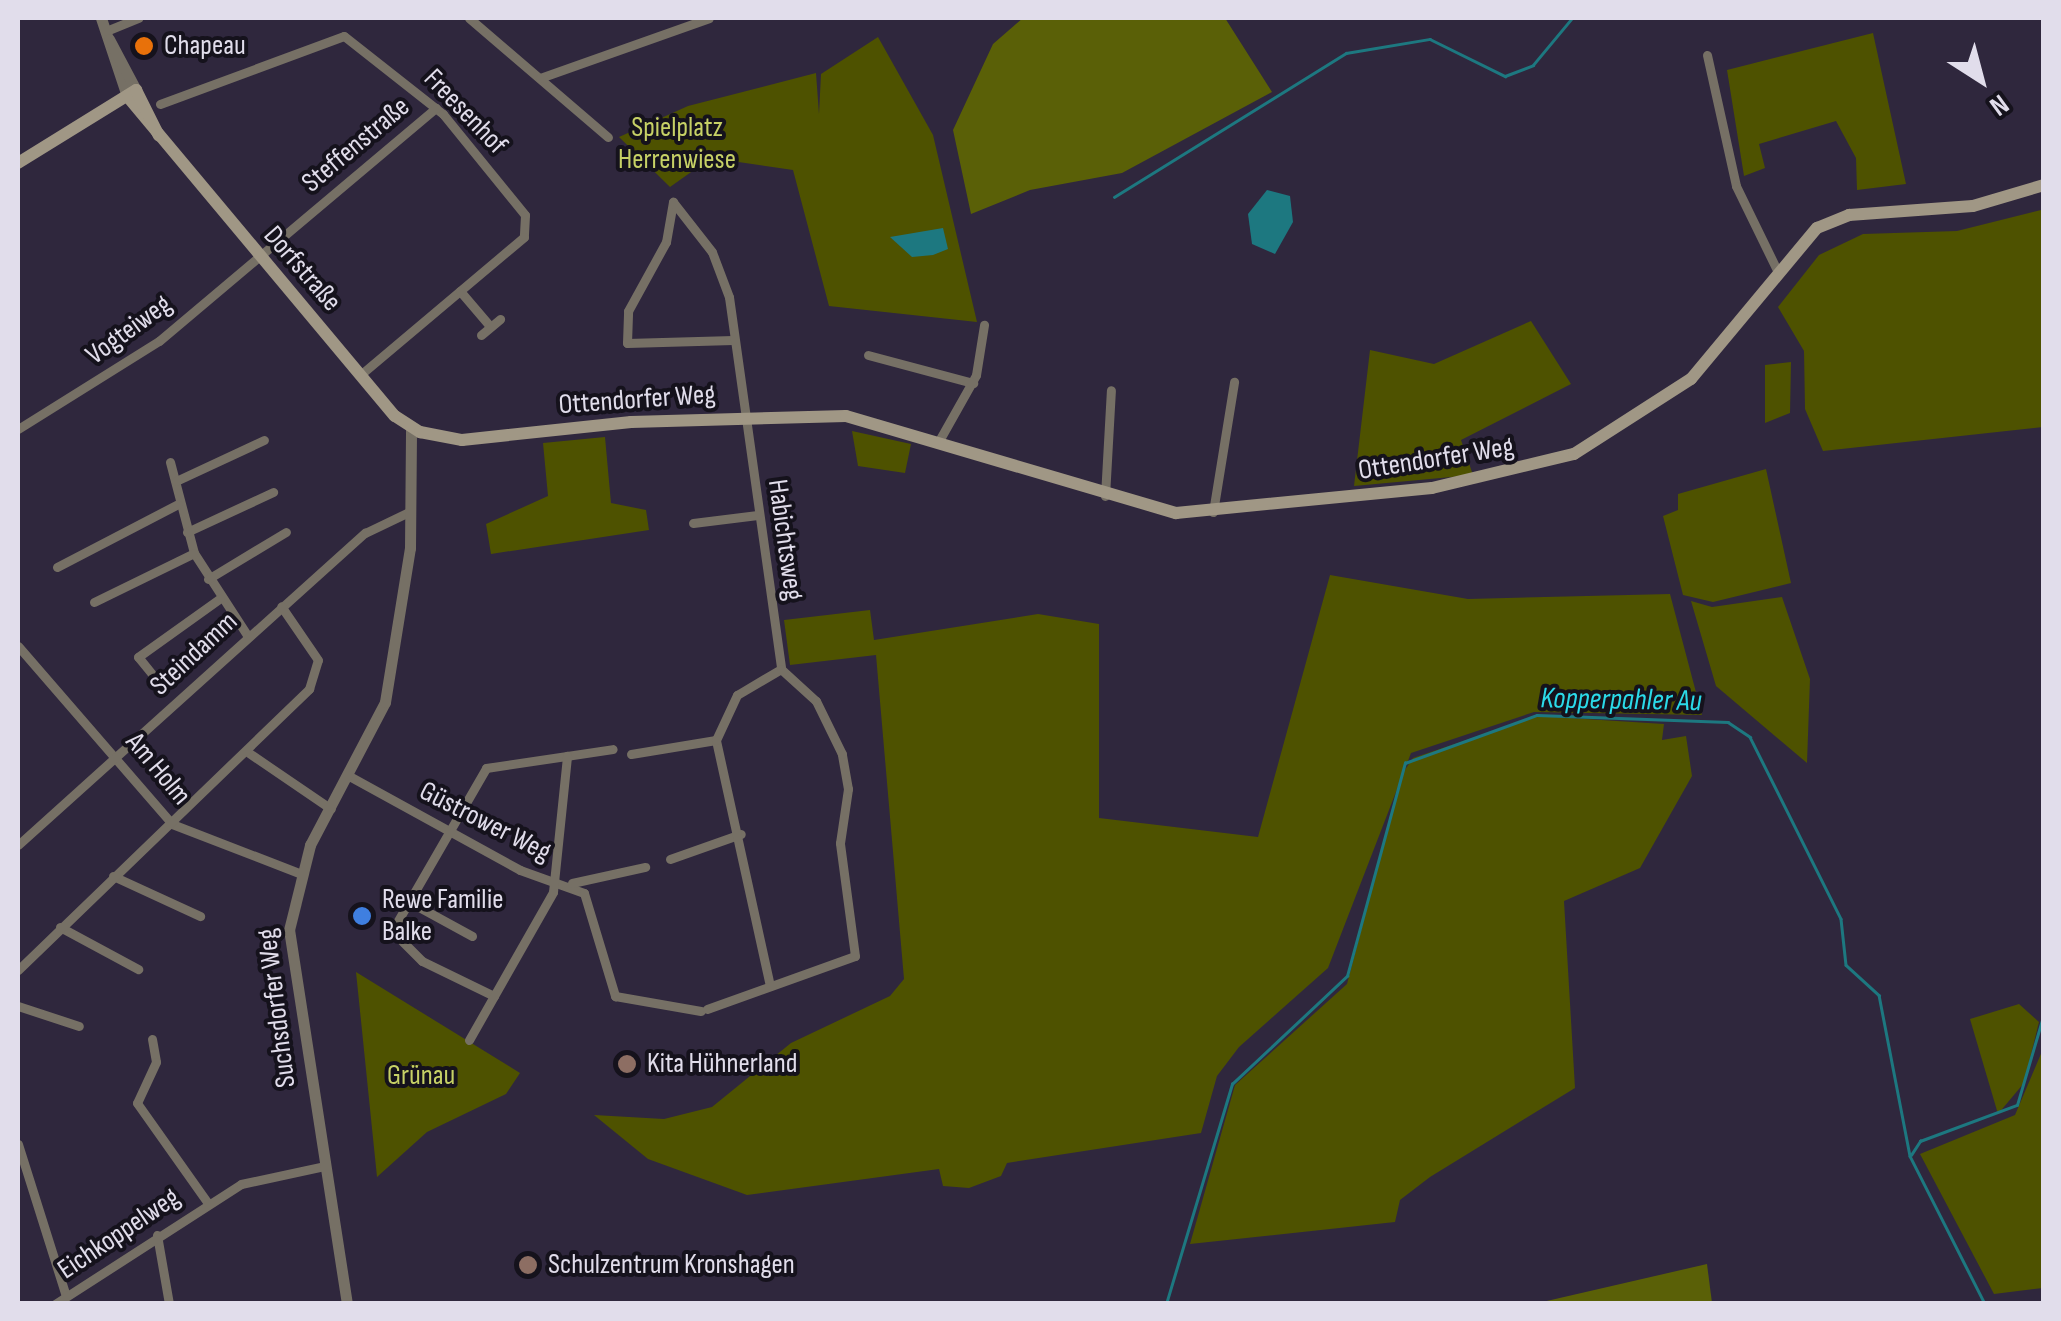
<!DOCTYPE html>
<html>
<head>
<meta charset="utf-8">
<style>
	body { margin:0 }
	#map { position:relative; width:2061px; height:1321px; overflow:hidden; background:#2f273d; font-family:"Sofia Sans Condensed",sans-serif }
	div>[style] { position:absolute }
	.green>* { inset:0; background:#4e5200 }
	.forest>* { inset:0; background:#5a6007 }
	.water>* { inset:0; background:#1d7880 }
	.stream>* { height:2.5px; margin:-1.25px; padding:0 1.25px; transform-origin:1.25px; border-radius:1.25px; background:#1d7880 }
	.minor>* { height:9px; margin:-4.5px; padding:0 4.5px; transform-origin:4.5px; border-radius:4.5px; background:#767065 }
	.tertiary>* { height:11px; margin:-5.5px; padding:0 5.5px; transform-origin:5.5px; border-radius:5.5px; background:#767065 }
	.secondary>* { height:12px; margin:-6px; padding:0 6px; transform-origin:6px; border-radius:6px; background:#a09785 }
	.dots>* { width:28px; height:28px; translate:-50% -50%; box-sizing:border-box; border:5px solid #15121c; border-radius:50% }
	span { translate:-50% -50%; white-space:nowrap; text-align:center; line-height:1.15; -webkit-text-stroke:8px #15121c; paint-order:stroke }
	.poi-label { font-size:28px; color:#e1ddeb }
	.left { translate:0 -50%; text-align:left }
	.street-label { font-size:28px; color:#e1ddeb }
	.park-label { font-size:28px; color:#c7d166 }
	.water-label { font-size:30px; color:#2bdae9; font-style:italic }
	.frame { position:absolute; inset:0; border:20px solid #e1ddeb; pointer-events:none }
	.north { position:absolute; left:1931px; top:30px; width:100px; height:100px; -webkit-text-stroke:8px #15121c; paint-order:stroke; rotate:144deg; font-size:28px; font-weight:700; line-height:40px; text-align:center; color:#e1ddeb }
	.north::after { content:''; display:block; margin:auto; width:35px; height:45px; background:#e1ddeb; clip-path:polygon(50% 0,100% 100%,50% 72%,0 100%) }
</style>
</head>
<body>
<div id="map">
	<div class="green">
		<div style="clip-path:polygon(1873px 33px,1906px 184px,1857px 190px,1856px 158px,1836px 121px,1759px 144px,1765px 168px,1744px 176px,1727px 70px)"></div>
		<div style="clip-path:polygon(878px 37px,933px 135px,977px 322px,829px 306px,793px 170px,711px 158px,670px 187px,619px 137px,688px 106px,816px 73px,819px 114px,821px 74px)"></div>
		<div style="clip-path:polygon(2041px 210px,2043px 427px,1823px 451px,1805px 409px,1804px 351px,1778px 307px,1819px 255px,1863px 234px,1957px 231px)"></div>
		<div style="clip-path:polygon(1531px 321px,1571px 384px,1461px 440px,1473px 475px,1354px 486px,1370px 350px,1434px 364px)"></div>
		<div style="clip-path:polygon(1791px 362px,1790px 413px,1765px 423px,1765px 365px)"></div>
		<div style="clip-path:polygon(852px 431px,911px 444px,905px 473px,858px 466px)"></div>
		<div style="clip-path:polygon(605px 437px,611px 503px,646px 510px,649px 530px,491px 554px,486px 524px,548px 496px,543px 443px)"></div>
		<div style="clip-path:polygon(1766px 469px,1791px 583px,1713px 602px,1683px 595px,1663px 516px,1678px 510px,1678px 494px)"></div>
		<div style="clip-path:polygon(1330px 575px,1468px 599px,1670px 594px,1702px 715px,1534px 712px,1411px 753px,1328px 968px,1239px 1047px,1217px 1076px,1201px 1133px,1007px 1163px,1001px 1176px,969px 1188px,943px 1186px,939px 1169px,747px 1195px,648px 1159px,594px 1115px,664px 1119px,712px 1107px,791px 1043px,890px 996px,904px 979px,876px 655px,790px 665px,784px 620px,870px 610px,874px 640px,1038px 614px,1099px 624px,1099px 818px,1258px 837px)"></div>
		<div style="clip-path:polygon(1782px 597px,1810px 679px,1807px 763px,1716px 686px,1691px 601px,1712px 607px)"></div>
		<div style="clip-path:polygon(1538px 716px,1664px 724px,1662px 740px,1686px 736px,1692px 776px,1640px 868px,1564px 901px,1575px 1088px,1430px 1177px,1400px 1200px,1395px 1222px,1190px 1244px,1235px 1085px,1347px 984px,1402px 774px,1413px 758px)"></div>
		<div style="clip-path:polygon(356px 972px,520px 1073px,506px 1094px,427px 1132px,377px 1177px)"></div>
		<div style="clip-path:polygon(2019px 1004px,2039px 1022px,2024px 1083px,1998px 1114px,1970px 1019px)"></div>
		<div style="clip-path:polygon(2043px 1049px,2043px 1288px,1994px 1294px,1920px 1154px,2015px 1115px)"></div>
	</div>
	<div class="forest">
		<div style="clip-path:polygon(1023px 18px,1225px 18px,1272px 92px,1122px 173px,1030px 190px,971px 214px,953px 130px,993px 44px)"></div>
		<div style="clip-path:polygon(1707px 1264px,1712px 1303px,1538px 1303px)"></div>
	</div>
	<div class="water">
		<div style="clip-path:polygon(1267px 190px,1290px 196px,1293px 222px,1275px 254px,1252px 244px,1248px 214px)"></div>
		<div style="clip-path:polygon(943px 228px,948px 249px,933px 255px,912px 257px,890px 237px)"></div>
	</div>
	<div class="stream">
		<div style="left:1114px;top:197px;width:273px;rotate:-31.8deg"></div>
		<div style="left:1346px;top:53px;width:85px;rotate:-9.5deg"></div>
		<div style="left:1430px;top:39px;width:84px;rotate:26.3deg"></div>
		<div style="left:1505px;top:76px;width:30px;rotate:-21deg"></div>
		<div style="left:1533px;top:65px;width:61px;rotate:-50.3deg"></div>
		<div style="left:1911px;top:1155px;width:17px;rotate:-57deg"></div>
		<div style="left:1920px;top:1141px;width:103px;rotate:-20.4deg"></div>
		<div style="left:2017px;top:1105px;width:96px;rotate:-73.6deg"></div>
		<div style="left:1166px;top:1304px;width:230px;rotate:-73.3deg"></div>
		<div style="left:1232px;top:1084px;width:158px;rotate:-43.2deg"></div>
		<div style="left:1347px;top:976px;width:221px;rotate:-74.8deg"></div>
		<div style="left:1405px;top:763px;width:140px;rotate:-20deg"></div>
		<div style="left:1537px;top:715px;width:191px;rotate:2.1deg"></div>
		<div style="left:1728px;top:722px;width:27px;rotate:34deg"></div>
		<div style="left:1750px;top:737px;width:203px;rotate:63.4deg"></div>
		<div style="left:1841px;top:919px;width:46px;rotate:83.8deg"></div>
		<div style="left:1846px;top:965px;width:45px;rotate:42.3deg"></div>
		<div style="left:1879px;top:995px;width:164px;rotate:79.1deg"></div>
		<div style="left:1910px;top:1156px;width:166px;rotate:63.1deg"></div>
	</div>
	<div class="minor">
		<div style="left:469px;top:18px;width:183px;rotate:40.6deg"></div>
		<div style="left:106px;top:31px;width:35px;rotate:-22deg"></div>
		<div style="left:1707px;top:55px;width:134px;rotate:77.5deg"></div>
		<div style="left:1736px;top:186px;width:93px;rotate:64deg"></div>
		<div style="left:540px;top:78px;width:179px;rotate:-19.5deg"></div>
		<div style="left:160px;top:104px;width:196px;rotate:-20.3deg"></div>
		<div style="left:344px;top:36px;width:126px;rotate:38.2deg"></div>
		<div style="left:443px;top:114px;width:130px;rotate:50.9deg"></div>
		<div style="left:525px;top:215px;width:22px;rotate:93deg"></div>
		<div style="left:524px;top:237px;width:214px;rotate:139.9deg"></div>
		<div style="left:460px;top:291px;width:45px;rotate:49.5deg"></div>
		<div style="left:481px;top:335px;width:25px;rotate:-40deg"></div>
		<div style="left:733px;top:340px;width:106px;rotate:178.4deg"></div>
		<div style="left:627px;top:343px;width:32px;rotate:-88deg"></div>
		<div style="left:628px;top:311px;width:79px;rotate:-61.2deg"></div>
		<div style="left:666px;top:242px;width:41px;rotate:-80.1deg"></div>
		<div style="left:673px;top:202px;width:63px;rotate:52deg"></div>
		<div style="left:712px;top:252px;width:48px;rotate:69.3deg"></div>
		<div style="left:729px;top:297px;width:376px;rotate:82deg"></div>
		<div style="left:868px;top:355px;width:109px;rotate:14.9deg"></div>
		<div style="left:18px;top:429px;width:166px;rotate:-32deg"></div>
		<div style="left:159px;top:341px;width:362px;rotate:-40.1deg"></div>
		<div style="left:940px;top:439px;width:73px;rotate:-60.6deg"></div>
		<div style="left:976px;top:375px;width:51px;rotate:-80.9deg"></div>
		<div style="left:170px;top:462px;width:94px;rotate:75.2deg"></div>
		<div style="left:194px;top:553px;width:98px;rotate:57.1deg"></div>
		<div style="left:176px;top:481px;width:97px;rotate:-25deg"></div>
		<div style="left:1105px;top:496px;width:106px;rotate:-86.8deg"></div>
		<div style="left:1213px;top:512px;width:132px;rotate:-80.8deg"></div>
		<div style="left:693px;top:523px;width:65px;rotate:-7deg"></div>
		<div style="left:187px;top:532px;width:95px;rotate:-24.9deg"></div>
		<div style="left:57px;top:567px;width:136px;rotate:-27.5deg"></div>
		<div style="left:208px;top:579px;width:91px;rotate:-31.1deg"></div>
		<div style="left:94px;top:602px;width:111px;rotate:-26.1deg"></div>
		<div style="left:18px;top:646px;width:235px;rotate:49.1deg"></div>
		<div style="left:172px;top:824px;width:136px;rotate:21.1deg"></div>
		<div style="left:152px;top:674px;width:22px;rotate:-129deg"></div>
		<div style="left:138px;top:657px;width:100px;rotate:-35.6deg"></div>
		<div style="left:249px;top:753px;width:99px;rotate:34.3deg"></div>
		<div style="left:631px;top:754px;width:86px;rotate:-9.4deg"></div>
		<div style="left:351px;top:777px;width:193px;rotate:28.8deg"></div>
		<div style="left:520px;top:870px;width:68px;rotate:19.8deg"></div>
		<div style="left:584px;top:893px;width:108px;rotate:73.2deg"></div>
		<div style="left:615px;top:996px;width:87px;rotate:9.9deg"></div>
		<div style="left:18px;top:845px;width:467px;rotate:-42deg"></div>
		<div style="left:365px;top:533px;width:51px;rotate:-25.6deg"></div>
		<div style="left:670px;top:859px;width:75px;rotate:-19.4deg"></div>
		<div style="left:113px;top:876px;width:96px;rotate:24.7deg"></div>
		<div style="left:572px;top:883px;width:75px;rotate:-12.4deg"></div>
		<div style="left:408px;top:901px;width:73px;rotate:28.7deg"></div>
		<div style="left:60px;top:927px;width:89px;rotate:28.3deg"></div>
		<div style="left:18px;top:970px;width:405px;rotate:-44deg"></div>
		<div style="left:309px;top:689px;width:30px;rotate:-73deg"></div>
		<div style="left:318px;top:660px;width:65px;rotate:-124.4deg"></div>
		<div style="left:770px;top:986px;width:252px;rotate:-102.4deg"></div>
		<div style="left:716px;top:740px;width:50px;rotate:-65deg"></div>
		<div style="left:737px;top:695px;width:51px;rotate:-30.6deg"></div>
		<div style="left:494px;top:996px;width:80px;rotate:-154.1deg"></div>
		<div style="left:422px;top:961px;width:42px;rotate:-135deg"></div>
		<div style="left:392px;top:931px;width:188px;rotate:-60deg"></div>
		<div style="left:486px;top:768px;width:128px;rotate:-8.5deg"></div>
		<div style="left:18px;top:1006px;width:64px;rotate:18.2deg"></div>
		<div style="left:707px;top:1009px;width:157px;rotate:-19.7deg"></div>
		<div style="left:855px;top:956px;width:114px;rotate:-97.6deg"></div>
		<div style="left:840px;top:843px;width:55px;rotate:-81.6deg"></div>
		<div style="left:848px;top:789px;width:36px;rotate:-100deg"></div>
		<div style="left:842px;top:754px;width:59px;rotate:-116.1deg"></div>
		<div style="left:816px;top:701px;width:47px;rotate:-137.6deg"></div>
		<div style="left:152px;top:1039px;width:23px;rotate:80deg"></div>
		<div style="left:156px;top:1062px;width:45px;rotate:114.9deg"></div>
		<div style="left:137px;top:1103px;width:121px;rotate:54.7deg"></div>
		<div style="left:469px;top:1040px;width:170px;rotate:-60.4deg"></div>
		<div style="left:553px;top:892px;width:137px;rotate:-84.1deg"></div>
		<div style="left:18px;top:1144px;width:159px;rotate:72.5deg"></div>
		<div style="left:157px;top:1235px;width:70px;rotate:80.1deg"></div>
		<div style="left:55px;top:1304px;width:221px;rotate:-32.8deg"></div>
		<div style="left:241px;top:1184px;width:85px;rotate:-12.2deg"></div>
	</div>
	<div class="tertiary">
		<div style="left:101px;top:18px;width:82px;rotate:71.6deg"></div>
		<div style="left:109px;top:39px;width:58px;rotate:62.1deg"></div>
		<div style="left:347px;top:1304px;width:378px;rotate:-98.8deg"></div>
		<div style="left:289px;top:930px;width:88px;rotate:-76.1deg"></div>
		<div style="left:310px;top:845px;width:161px;rotate:-62.3deg"></div>
		<div style="left:385px;top:702px;width:156px;rotate:-80.8deg"></div>
		<div style="left:410px;top:548px;width:120px;rotate:-89.5deg"></div>
	</div>
	<div class="secondary">
		<div style="left:127px;top:96px;width:417px;rotate:50.1deg"></div>
		<div style="left:395px;top:416px;width:30px;rotate:33deg"></div>
		<div style="left:420px;top:432px;width:43px;rotate:10.8deg"></div>
		<div style="left:462px;top:440px;width:170px;rotate:-6.1deg"></div>
		<div style="left:631px;top:422px;width:215px;rotate:-1.6deg"></div>
		<div style="left:846px;top:416px;width:344px;rotate:16.4deg"></div>
		<div style="left:1176px;top:513px;width:257px;rotate:-5.6deg"></div>
		<div style="left:1432px;top:488px;width:146px;rotate:-13.5deg"></div>
		<div style="left:1574px;top:454px;width:139px;rotate:-32.7deg"></div>
		<div style="left:1691px;top:379px;width:197px;rotate:-50.2deg"></div>
		<div style="left:1817px;top:228px;width:35px;rotate:-22deg"></div>
		<div style="left:1849px;top:215px;width:124px;rotate:-4.2deg"></div>
		<div style="left:1973px;top:206px;width:74px;rotate:-16.5deg"></div>
		<div style="left:18px;top:163px;width:139px;rotate:-31.7deg"></div>
		<div style="left:136px;top:90px;width:51px;rotate:63.4deg"></div>
	</div>
	<div class="dots">
		<div style="left:144px;top:46px;background:#e8710a"></div>
		<div style="left:362px;top:916px;background:#3f7fe0"></div>
		<div style="left:627px;top:1064px;background:#8d6e63"></div>
		<div style="left:528px;top:1265px;background:#8d6e63"></div>
	</div>
	<div class="poi-label">
		<span class="left" style="left:164px;top:46px">Chapeau</span>
		<span class="left" style="left:382px;top:916px">Rewe Familie<br>Balke</span>
		<span class="left" style="left:647px;top:1064px">Kita Hühnerland</span>
		<span class="left" style="left:548px;top:1265px">Schulzentrum Kronshagen</span>
	</div>
	<div class="street-label">
		<span style="left:465px;top:112px;rotate:46deg">Freesenhof</span>
		<span style="left:356px;top:145px;rotate:-40deg">Steffenstraße</span>
		<span style="left:302px;top:269px;rotate:49deg">Dorfstraße</span>
		<span style="left:129px;top:330px;rotate:-36deg">Vogteiweg</span>
		<span style="left:637px;top:400px;rotate:-4deg">Ottendorfer Weg</span>
		<span style="left:1436px;top:459px;rotate:-9deg">Ottendorfer Weg</span>
		<span style="left:785px;top:540px;rotate:82deg">Habichtsweg</span>
		<span style="left:194px;top:654px;rotate:-43deg">Steindamm</span>
		<span style="left:158px;top:769px;rotate:50deg">Am Holm</span>
		<span style="left:485px;top:822px;rotate:27deg">Güstrower Weg</span>
		<span style="left:277px;top:1008px;rotate:-97deg">Suchsdorfer Weg</span>
		<span style="left:119px;top:1234px;rotate:-34deg">Eichkoppelweg</span>
	</div>
	<div class="park-label">
		<span style="left:677px;top:144px">Spielplatz<br>Herrenwiese</span>
		<span style="left:421px;top:1076px">Grünau</span>
	</div>
	<div class="water-label">
		<span style="left:1621px;top:700px;rotate:1deg">Kopperpahler Au</span>
	</div>
	<div class="frame"></div>
	<div class="north">N</div>
</div>
</body>
</html>
